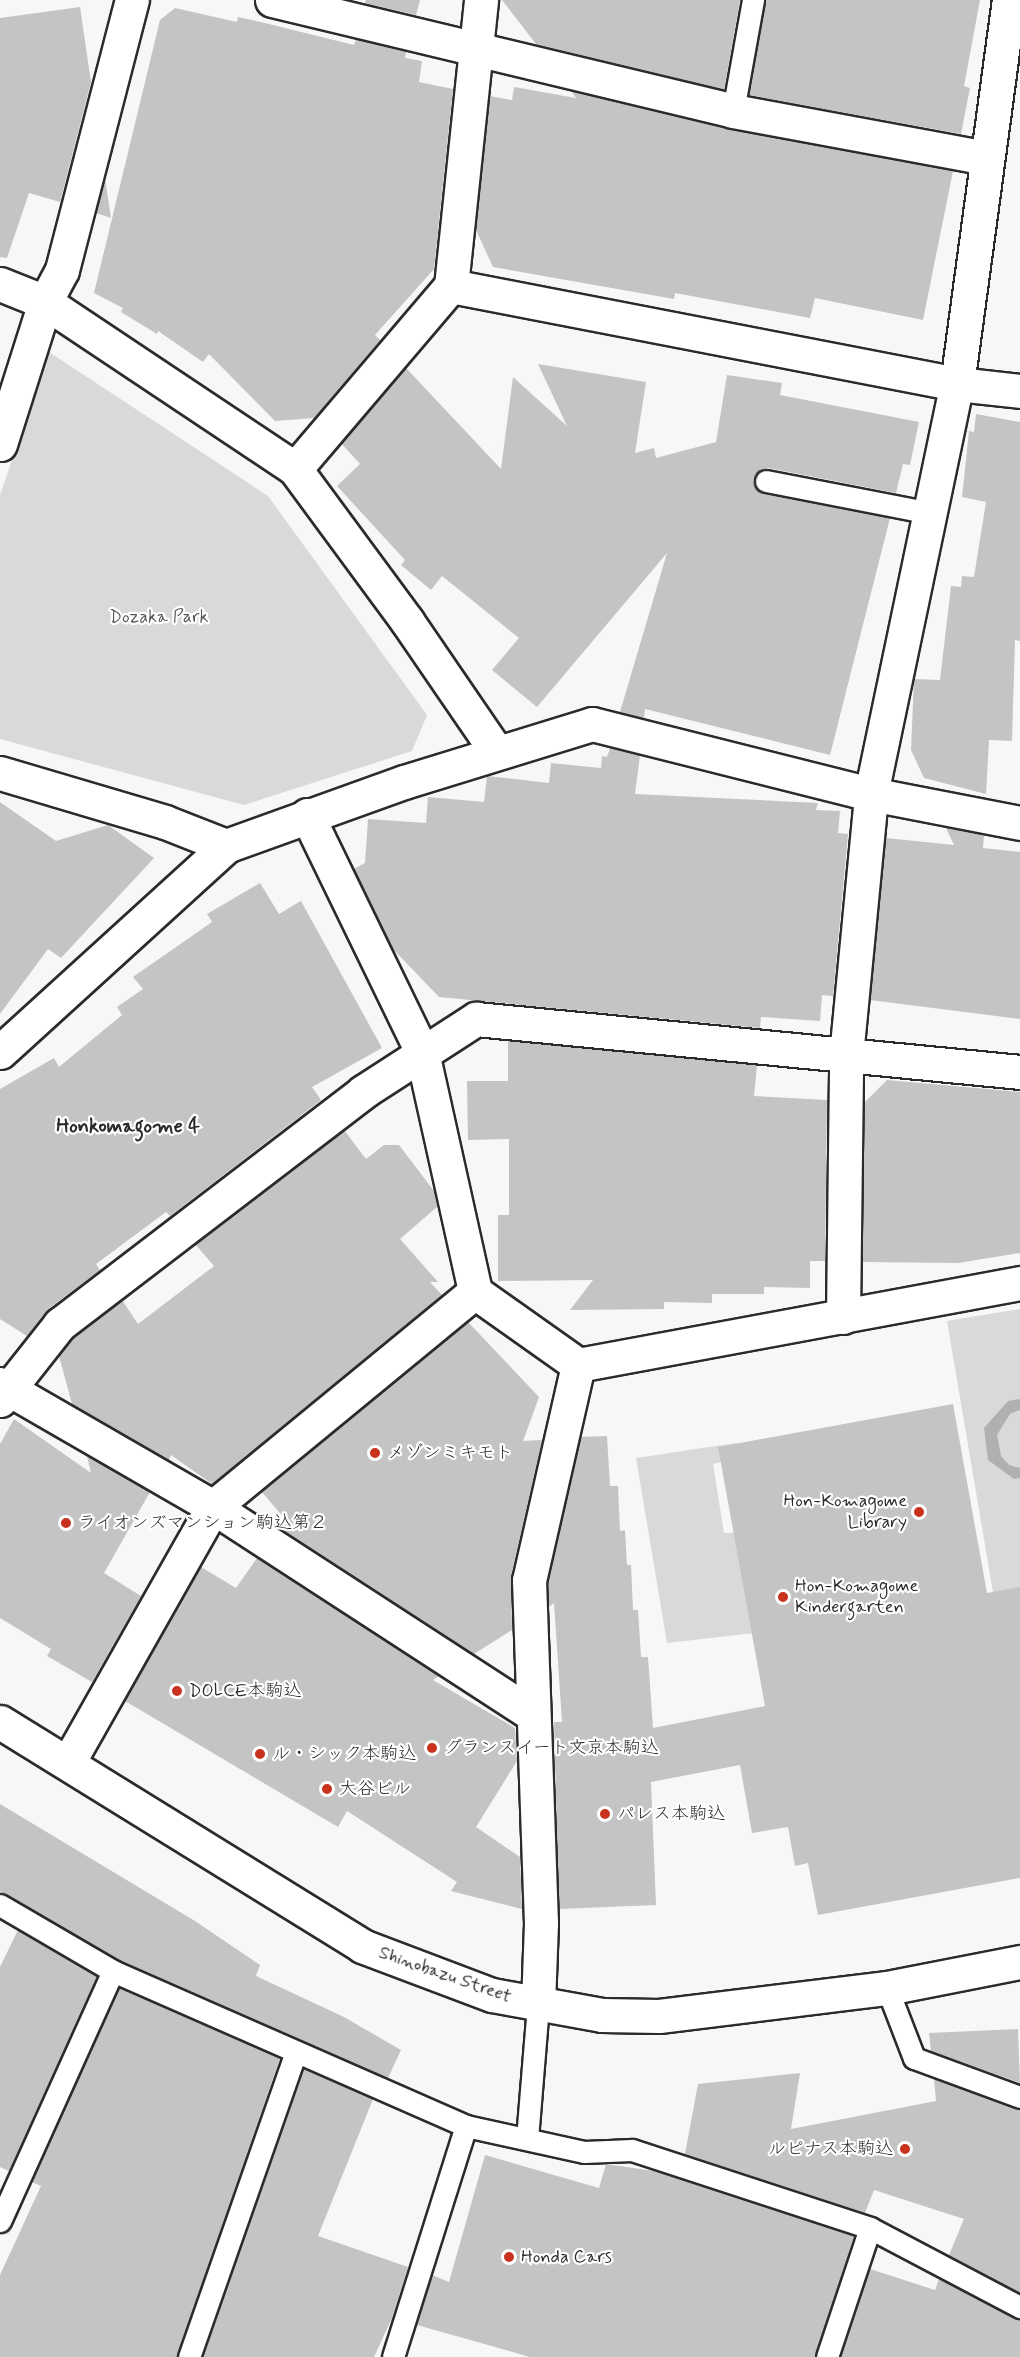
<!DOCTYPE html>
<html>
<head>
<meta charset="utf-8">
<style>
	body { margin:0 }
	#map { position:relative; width:1020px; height:2357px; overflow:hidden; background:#f7f7f7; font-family:Mynerve,"Klee One",sans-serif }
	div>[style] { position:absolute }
	.green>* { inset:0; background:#d9d9d9 }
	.water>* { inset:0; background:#b0b0b0 }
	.building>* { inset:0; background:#c4c4c4 }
	.roads { filter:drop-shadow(2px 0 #2b2b2b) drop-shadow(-2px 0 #2b2b2b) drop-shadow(0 2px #2b2b2b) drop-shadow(0 -2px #2b2b2b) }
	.service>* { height:21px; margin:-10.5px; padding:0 10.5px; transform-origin:10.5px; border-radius:10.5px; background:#fff }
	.pedestrian>* { height:33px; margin:-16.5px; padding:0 16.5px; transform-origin:16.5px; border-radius:16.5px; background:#fff }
	.minor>* { height:33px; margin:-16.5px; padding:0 16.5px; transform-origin:16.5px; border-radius:16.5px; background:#fff }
	.secondary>* { height:33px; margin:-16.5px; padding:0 16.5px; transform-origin:16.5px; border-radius:16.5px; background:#fff }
	.dots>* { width:16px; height:16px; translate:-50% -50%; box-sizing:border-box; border:3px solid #fff; border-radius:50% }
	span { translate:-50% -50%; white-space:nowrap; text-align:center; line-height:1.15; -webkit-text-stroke:4.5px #fff; paint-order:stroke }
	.park-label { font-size:18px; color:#565656 }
	.poi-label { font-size:18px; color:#2b2b2b }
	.left { translate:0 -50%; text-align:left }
	.right { translate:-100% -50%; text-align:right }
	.street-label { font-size:18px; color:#2b2b2b }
	.neighbourhood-label { font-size:20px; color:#2b2b2b; font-weight:700 }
</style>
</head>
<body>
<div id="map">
	<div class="green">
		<div style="clip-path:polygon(49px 352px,268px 496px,427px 715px,412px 751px,244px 805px,0 739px,0 495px)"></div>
		<div style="clip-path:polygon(1020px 1309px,1020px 1673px,1007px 1675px,947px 1321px)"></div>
		<div style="clip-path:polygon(736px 1443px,739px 1458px,713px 1464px,724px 1533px,748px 1532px,763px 1632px,667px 1643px,636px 1458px)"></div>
	</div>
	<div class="water">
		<div style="clip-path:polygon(1020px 1399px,1020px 1410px,1010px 1414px,997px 1435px,1001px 1456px,1009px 1465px,1020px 1468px,1020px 1478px,1014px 1479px,988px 1460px,984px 1428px,1008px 1401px)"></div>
	</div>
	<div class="building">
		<div style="clip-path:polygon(366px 0,420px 0,416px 15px,365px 3px)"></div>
		<div style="clip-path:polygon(502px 0,740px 0,724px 90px,536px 44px)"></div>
		<div style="clip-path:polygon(765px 0,980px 0,964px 86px,970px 88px,961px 134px,749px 95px)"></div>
		<div style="clip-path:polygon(80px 7px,91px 82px,60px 202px,29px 193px,7px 258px,0 257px,0 18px)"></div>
		<div style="clip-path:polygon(175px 8px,237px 22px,238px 17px,269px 24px,354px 45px,356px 39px,406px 52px,405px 58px,422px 61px,419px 82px,453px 89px,434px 269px,375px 335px,380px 340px,314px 418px,275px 421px,209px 354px,203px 362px,158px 331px,157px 334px,121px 312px,123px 308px,94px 293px,160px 20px)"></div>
		<div style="clip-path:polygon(514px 87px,576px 98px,571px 91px,730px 129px,953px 171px,923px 320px,815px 298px,810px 318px,675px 293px,674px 299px,493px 267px,476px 230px,490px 96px,512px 100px)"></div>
		<div style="clip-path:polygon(105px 178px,111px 218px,96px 213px)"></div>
		<div style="clip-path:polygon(538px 364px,646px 382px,635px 453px,654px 448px,656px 458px,716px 442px,727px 375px,782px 383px,780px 395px,919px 422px,910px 465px,903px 464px,896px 493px,768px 468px,761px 469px,754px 478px,754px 486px,764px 494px,890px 518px,830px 755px,645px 709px,644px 718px,620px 712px,667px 553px,537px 707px,492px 670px,519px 638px,442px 576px,431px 590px,401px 565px,405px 560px,337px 486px,360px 464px,341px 443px,406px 368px,501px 469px,513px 377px,567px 426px)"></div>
		<div style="clip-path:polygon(976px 414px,1020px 422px,1020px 641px,1015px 640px,1012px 741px,989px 740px,986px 794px,924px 778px,911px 750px,914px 679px,940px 680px,951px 586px,961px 587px,962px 576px,974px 577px,986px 502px,962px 497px,969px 431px,974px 432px)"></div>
		<div style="clip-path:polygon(610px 748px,640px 755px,635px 794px,818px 803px,816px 810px,840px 811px,838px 833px,848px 834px,833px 996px,822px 995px,820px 1021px,761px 1017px,760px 1028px,439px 997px,393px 949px,354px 869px,365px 863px,368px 819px,426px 823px,428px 797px,484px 802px,487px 776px,549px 783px,551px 763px,601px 768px,602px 756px,607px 757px)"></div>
		<div style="clip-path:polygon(0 802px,56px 841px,108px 825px,154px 858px,61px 958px,48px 949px,0 1014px)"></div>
		<div style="clip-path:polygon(946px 828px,984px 835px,983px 848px,1020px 852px,1020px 1019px,870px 1000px,886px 838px,954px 845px)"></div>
		<div style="clip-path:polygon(260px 883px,279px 914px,301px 901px,382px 1048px,312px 1087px,321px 1100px,170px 1216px,166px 1212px,96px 1264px,100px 1270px,48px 1309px,27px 1336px,0 1319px,0 1089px,54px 1058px,59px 1067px,122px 1015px,117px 1007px,143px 989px,133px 977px,212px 922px,207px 914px)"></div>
		<div style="clip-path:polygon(508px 1041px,757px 1065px,754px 1096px,827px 1100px,825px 1261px,810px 1261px,810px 1288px,764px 1287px,764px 1294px,712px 1294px,712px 1303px,664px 1302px,664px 1309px,570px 1310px,593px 1280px,498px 1281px,498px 1215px,509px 1215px,509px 1139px,468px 1140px,467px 1081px,508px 1081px)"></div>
		<div style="clip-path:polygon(887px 1080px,1020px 1092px,1020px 1253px,958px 1263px,862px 1262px,864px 1103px)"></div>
		<div style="clip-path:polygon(344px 1130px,366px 1159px,384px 1145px,399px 1145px,434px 1191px,437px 1207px,400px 1239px,438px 1282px,430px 1282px,442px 1295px,212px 1484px,171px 1455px,169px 1460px,72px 1404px,59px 1356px,73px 1337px,122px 1300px,138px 1324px,214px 1266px,195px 1244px)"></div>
		<div style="clip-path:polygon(468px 1322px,539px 1397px,523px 1441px,542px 1440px,511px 1576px,512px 1630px,474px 1654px,279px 1527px,285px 1519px,261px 1491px)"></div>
		<div style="clip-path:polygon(953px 1404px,987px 1593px,1020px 1587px,1020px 1878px,818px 1915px,808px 1863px,795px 1866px,788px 1827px,752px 1833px,740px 1765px,651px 1782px,656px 1905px,559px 1909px,554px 1722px,562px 1722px,554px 1603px,549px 1607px,548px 1582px,581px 1437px,607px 1436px,610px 1486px,618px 1486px,620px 1531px,625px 1530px,627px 1565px,631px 1565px,633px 1610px,638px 1610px,641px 1657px,648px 1657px,653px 1728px,765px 1706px,718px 1447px)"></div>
		<div style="clip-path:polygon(14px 1419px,91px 1473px,87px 1456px,150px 1492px,104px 1573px,141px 1596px,92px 1682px,47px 1656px,51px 1649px,0 1618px,0 1444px)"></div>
		<div style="clip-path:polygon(257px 1558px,439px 1676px,433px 1680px,515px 1728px,517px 1761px,476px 1827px,520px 1857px,522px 1909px,451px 1891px,457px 1882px,347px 1811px,338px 1827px,125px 1701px,201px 1567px,236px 1588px)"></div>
		<div style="clip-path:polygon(0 1804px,195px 1921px,260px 1965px,256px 1976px,344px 2017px,401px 2050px,388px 2078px,119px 1960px,0 1891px)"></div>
		<div style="clip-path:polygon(18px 1930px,97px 1976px,9px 2171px,0 2167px,0 1967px)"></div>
		<div style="clip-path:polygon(119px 1988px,280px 2058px,177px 2357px,0 2357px,0 2275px,41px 2186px,32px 2182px)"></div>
		<div style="clip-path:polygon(1018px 2029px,1020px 2083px,931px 2051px,929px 2033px)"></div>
		<div style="clip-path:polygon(304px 2069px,373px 2099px,318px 2236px,408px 2267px,392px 2318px,374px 2357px,203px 2357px)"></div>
		<div style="clip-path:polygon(800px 2073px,791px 2129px,936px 2101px,934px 2079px,1020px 2109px,1020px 2293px,949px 2255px,964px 2219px,874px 2190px,865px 2213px,685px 2154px,698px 2084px)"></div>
		<div style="clip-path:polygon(485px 2155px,599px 2188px,606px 2164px,654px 2171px,854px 2236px,815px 2357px,530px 2357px,417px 2325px,432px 2275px,449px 2282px)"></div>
		<div style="clip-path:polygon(870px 2269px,935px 2290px,939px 2279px,1020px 2320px,1020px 2357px,840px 2357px)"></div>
	</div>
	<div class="roads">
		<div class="service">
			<div style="left:733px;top:111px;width:113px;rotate:-79.8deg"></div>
			<div style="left:766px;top:481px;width:167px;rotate:11deg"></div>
			<div style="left:0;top:1905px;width:131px;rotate:30.3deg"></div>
			<div style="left:113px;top:1971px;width:386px;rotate:23.7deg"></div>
			<div style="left:466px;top:2126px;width:121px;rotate:12.4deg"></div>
			<div style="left:584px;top:2152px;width:48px;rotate:-2.4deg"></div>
			<div style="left:632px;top:2150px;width:250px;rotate:18.1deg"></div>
			<div style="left:870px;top:2228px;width:170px;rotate:27.8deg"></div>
			<div style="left:887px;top:1988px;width:75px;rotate:68.9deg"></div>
			<div style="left:914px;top:2058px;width:113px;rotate:20.2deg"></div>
			<div style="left:527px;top:2139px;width:135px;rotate:-85.3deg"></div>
			<div style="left:0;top:2221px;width:274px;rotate:-65.7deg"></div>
			<div style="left:189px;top:2357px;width:323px;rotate:-70.7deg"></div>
			<div style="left:393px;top:2357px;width:242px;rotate:-72.5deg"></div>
			<div style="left:827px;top:2357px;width:136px;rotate:-71.6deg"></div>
		</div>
		<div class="pedestrian">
			<div style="left:578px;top:1365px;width:450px;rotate:-10.5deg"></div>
		</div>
		<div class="minor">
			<div style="left:272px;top:0;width:474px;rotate:13.5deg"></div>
			<div style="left:733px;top:111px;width:258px;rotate:10.5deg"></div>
			<div style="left:0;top:284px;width:48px;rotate:21.8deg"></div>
			<div style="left:45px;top:302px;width:301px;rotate:33.7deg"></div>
			<div style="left:295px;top:469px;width:189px;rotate:53.6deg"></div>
			<div style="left:407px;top:621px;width:158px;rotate:55.6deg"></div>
			<div style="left:451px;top:286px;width:515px;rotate:10.96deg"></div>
			<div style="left:957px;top:384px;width:63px;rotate:6.3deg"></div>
			<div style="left:0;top:444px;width:149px;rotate:-72.4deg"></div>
			<div style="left:45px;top:302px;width:36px;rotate:-62deg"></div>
			<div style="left:62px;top:270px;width:279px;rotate:-75.5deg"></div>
			<div style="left:295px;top:469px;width:240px;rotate:-49.6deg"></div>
			<div style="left:451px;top:286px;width:288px;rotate:-84deg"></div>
			<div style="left:0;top:773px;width:172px;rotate:16.5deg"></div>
			<div style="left:165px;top:822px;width:66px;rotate:21.5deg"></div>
			<div style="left:307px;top:815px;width:263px;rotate:64.1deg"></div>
			<div style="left:422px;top:1052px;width:246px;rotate:77.5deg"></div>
			<div style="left:475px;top:1292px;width:126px;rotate:35.3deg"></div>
			<div style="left:578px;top:1365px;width:221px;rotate:102.8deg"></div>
			<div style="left:529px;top:1580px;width:343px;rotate:88deg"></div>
			<div style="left:541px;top:1923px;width:81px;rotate:92.1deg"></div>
			<div style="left:0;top:1052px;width:306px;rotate:-42.3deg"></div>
			<div style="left:226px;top:846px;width:189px;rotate:-19.8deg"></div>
			<div style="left:404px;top:782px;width:197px;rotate:-17.1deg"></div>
			<div style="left:592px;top:724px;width:288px;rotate:14.1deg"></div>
			<div style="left:871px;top:794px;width:152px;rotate:11deg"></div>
			<div style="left:843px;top:1317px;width:261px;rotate:-89.3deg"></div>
			<div style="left:846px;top:1056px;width:263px;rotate:-84.5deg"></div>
			<div style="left:871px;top:794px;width:419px;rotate:-78.2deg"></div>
			<div style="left:957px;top:384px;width:388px;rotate:-82.3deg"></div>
			<div style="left:0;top:1384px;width:246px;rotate:30deg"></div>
			<div style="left:213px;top:1507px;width:380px;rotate:33deg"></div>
			<div style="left:0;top:1400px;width:97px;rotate:-51.7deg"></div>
			<div style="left:60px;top:1324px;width:382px;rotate:-37.4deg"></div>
			<div style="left:363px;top:1092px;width:135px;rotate:-32.9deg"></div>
			<div style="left:476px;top:1019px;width:547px;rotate:5.56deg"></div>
			<div style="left:68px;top:1763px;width:294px;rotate:-60.5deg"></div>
			<div style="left:213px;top:1507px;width:339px;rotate:-39.4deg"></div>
		</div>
		<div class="secondary">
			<div style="left:0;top:1722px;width:426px;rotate:31.7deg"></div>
			<div style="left:362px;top:1946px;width:139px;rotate:20.7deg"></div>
			<div style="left:492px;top:1995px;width:112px;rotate:10.3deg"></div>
			<div style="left:602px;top:2015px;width:57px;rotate:1deg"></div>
			<div style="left:659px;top:2016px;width:230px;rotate:-7deg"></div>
			<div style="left:887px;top:1988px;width:136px;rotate:-11.1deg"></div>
		</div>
	</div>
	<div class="dots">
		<div style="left:375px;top:1453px;background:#c8321e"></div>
		<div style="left:919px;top:1512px;background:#c8321e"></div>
		<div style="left:66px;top:1523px;background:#c8321e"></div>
		<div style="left:783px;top:1597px;background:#c8321e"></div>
		<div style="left:177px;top:1691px;background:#c8321e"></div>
		<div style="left:432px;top:1748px;background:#c8321e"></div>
		<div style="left:260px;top:1754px;background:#c8321e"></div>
		<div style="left:327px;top:1789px;background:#c8321e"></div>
		<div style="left:605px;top:1814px;background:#c8321e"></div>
		<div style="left:905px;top:2149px;background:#c8321e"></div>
		<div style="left:509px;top:2257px;background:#c8321e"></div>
	</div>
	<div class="park-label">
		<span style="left:159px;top:617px">Dozaka Park</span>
	</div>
	<div class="poi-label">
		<span class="left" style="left:387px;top:1453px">メゾンミキモト</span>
		<span class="right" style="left:907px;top:1512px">Hon-Komagome<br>Library</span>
		<span class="left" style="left:78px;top:1523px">ライオンズマンション駒込第２</span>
		<span class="left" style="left:795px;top:1597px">Hon-Komagome<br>Kindergarten</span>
		<span class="left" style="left:189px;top:1691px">DOLCE本駒込</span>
		<span class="left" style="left:444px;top:1748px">グランスイート文京本駒込</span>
		<span class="left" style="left:272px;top:1754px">ル・シック本駒込</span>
		<span class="left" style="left:339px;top:1789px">大谷ビル</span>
		<span class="left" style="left:617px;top:1814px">パレス本駒込</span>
		<span class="right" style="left:893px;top:2149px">ルピナス本駒込</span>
		<span class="left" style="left:521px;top:2257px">Honda Cars</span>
	</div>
	<div class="street-label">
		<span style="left:445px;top:1975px;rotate:19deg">Shinobazu Street</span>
	</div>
	<div class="neighbourhood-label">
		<span style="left:128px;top:1126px">Honkomagome 4</span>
	</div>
</div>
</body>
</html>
